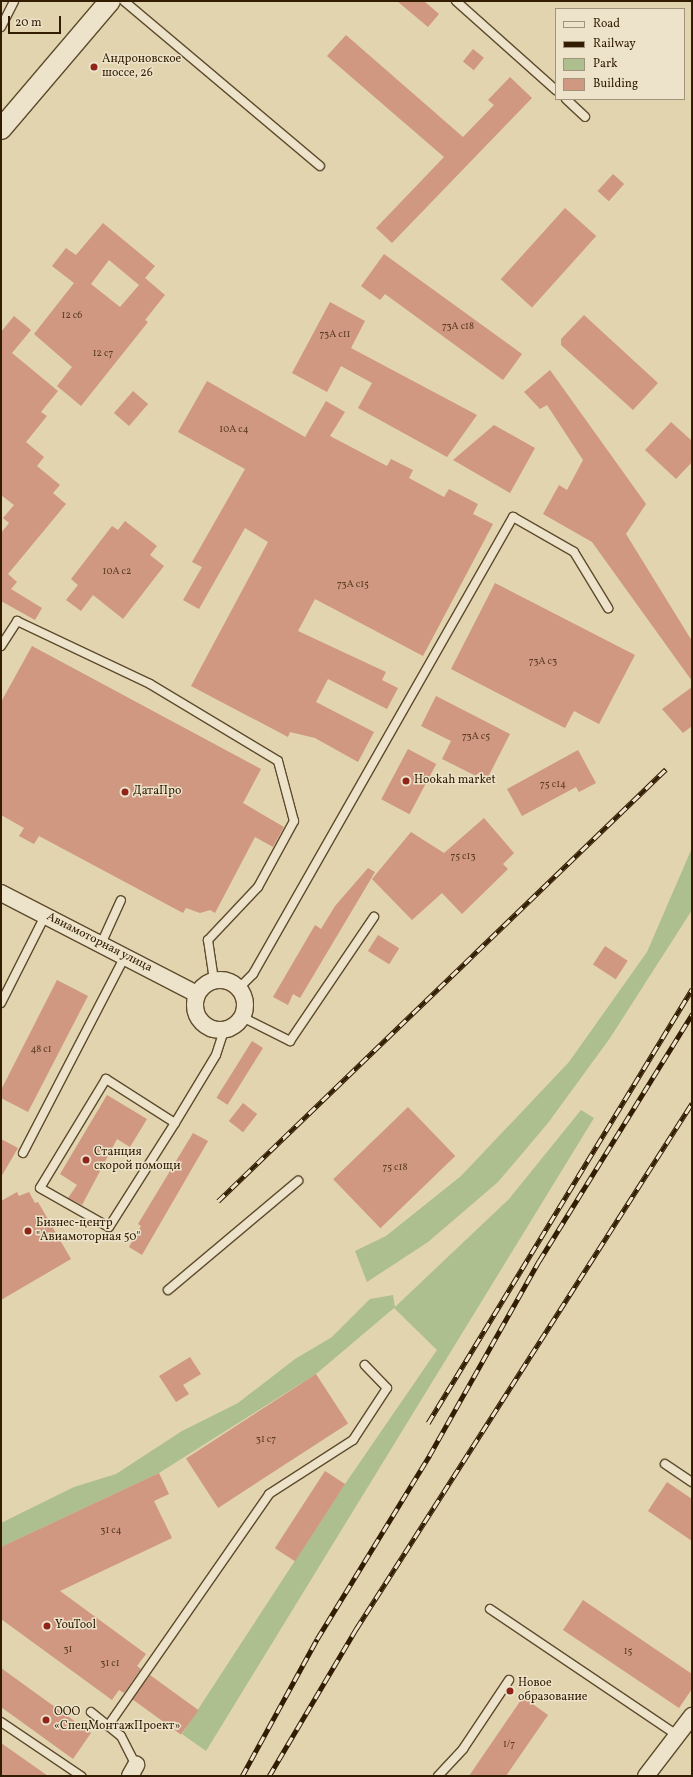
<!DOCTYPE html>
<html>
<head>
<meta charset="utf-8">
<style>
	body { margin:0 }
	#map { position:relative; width:693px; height:1777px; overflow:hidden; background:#e1d4ae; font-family:Vollkorn,serif }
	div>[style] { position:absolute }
	.green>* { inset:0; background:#adbe8f }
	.building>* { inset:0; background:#d09781; transform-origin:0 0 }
	.roads { filter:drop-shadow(1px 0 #5e4b2d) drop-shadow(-1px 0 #5e4b2d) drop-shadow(0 1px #5e4b2d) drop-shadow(0 -1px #5e4b2d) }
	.service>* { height:8px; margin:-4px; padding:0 4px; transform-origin:4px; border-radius:4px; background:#ece3ca }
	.minor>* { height:16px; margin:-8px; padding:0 8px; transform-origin:8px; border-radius:8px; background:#ece3ca }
	.minor>.ring { margin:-8px; padding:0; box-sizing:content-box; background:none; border:16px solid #ece3ca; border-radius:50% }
	.tertiary>* { height:20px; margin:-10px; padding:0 10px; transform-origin:10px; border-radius:10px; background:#ece3ca }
	.rail>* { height:4.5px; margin-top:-2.25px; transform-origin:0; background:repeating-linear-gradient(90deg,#ece3ca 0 9px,#321d02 0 18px); box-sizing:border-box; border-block:1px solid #321d02 }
	.dots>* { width:11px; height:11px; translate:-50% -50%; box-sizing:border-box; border:2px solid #ece3ca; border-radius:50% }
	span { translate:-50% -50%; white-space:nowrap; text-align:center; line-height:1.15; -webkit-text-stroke:3px #ece3ca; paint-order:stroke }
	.number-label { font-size:10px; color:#5a3c22 }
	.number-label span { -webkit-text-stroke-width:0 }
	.poi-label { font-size:12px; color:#321d02 }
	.left { translate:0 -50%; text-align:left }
	.street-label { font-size:12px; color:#321d02 }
	.frame { position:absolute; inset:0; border:2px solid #321d02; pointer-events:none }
	.legend { position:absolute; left:555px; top:8px; width:130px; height:92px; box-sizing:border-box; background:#ece3ca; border:1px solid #a2947a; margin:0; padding:5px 7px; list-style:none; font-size:12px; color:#321d02 }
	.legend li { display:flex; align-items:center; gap:8px; height:20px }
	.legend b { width:20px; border:1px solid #a2947a }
	.scale { position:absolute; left:8px; top:16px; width:53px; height:18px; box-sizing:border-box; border:2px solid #321d02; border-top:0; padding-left:5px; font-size:12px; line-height:14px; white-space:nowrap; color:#321d02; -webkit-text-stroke:3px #ece3ca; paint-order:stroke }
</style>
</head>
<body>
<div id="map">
	<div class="green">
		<div style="clip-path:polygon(692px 848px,692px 910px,610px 1038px,548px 1123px,498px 1182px,428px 1242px,367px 1282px,355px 1251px,386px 1236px,461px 1176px,569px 1062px,647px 952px)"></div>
		<div style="clip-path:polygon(581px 1110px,594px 1118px,206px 1751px,182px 1734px,345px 1484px,437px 1350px,394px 1308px,316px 1374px,159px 1473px,1px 1547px,1px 1523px,74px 1487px,116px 1474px,182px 1431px,238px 1403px,295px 1359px,332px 1337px,370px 1299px,393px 1295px,395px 1307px,509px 1199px)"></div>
	</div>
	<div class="building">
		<div style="clip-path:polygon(397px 1px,424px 1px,439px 14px,428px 27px)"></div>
		<div style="clip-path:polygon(346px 35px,463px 137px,494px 105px,488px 100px,510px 77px,532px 98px,392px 243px,376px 228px,444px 157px,327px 56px)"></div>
		<div style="left:473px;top:49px;width:14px;height:16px;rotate:39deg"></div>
		<div style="left:613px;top:174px;width:15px;height:23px;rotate:42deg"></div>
		<div style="left:565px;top:208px;width:42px;height:96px;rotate:42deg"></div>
		<div style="clip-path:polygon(evenodd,103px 223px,155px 266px,145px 278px,165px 295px,145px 320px,148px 322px,81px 406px,57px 386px,72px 367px,34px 334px,74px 283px,52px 266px,66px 248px,76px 255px,103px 223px,109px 260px,139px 285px,120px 307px,91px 284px,109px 260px)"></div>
		<div style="clip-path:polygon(384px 254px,522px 354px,503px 380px,385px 294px,380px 300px,361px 286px)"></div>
		<div style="clip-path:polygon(330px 302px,365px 321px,351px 348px,477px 415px,447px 457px,358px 408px,372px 383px,341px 366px,327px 392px,292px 373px)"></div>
		<div style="clip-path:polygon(584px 315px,658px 383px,633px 410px,561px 345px,561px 339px)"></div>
		<div style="clip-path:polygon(14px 316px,31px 330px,12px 353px,58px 391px,41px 412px,47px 416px,26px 442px,44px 457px,37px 466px,60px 485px,53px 493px,66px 504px,8px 574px,17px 582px,11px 589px,42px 608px,35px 620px,1px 601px,1px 533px,9px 523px,3px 518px,14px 505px,1px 495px,1px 332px)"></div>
		<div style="clip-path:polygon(550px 370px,646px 504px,626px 534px,692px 641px,692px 681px,592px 542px,543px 514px,559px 485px,567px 490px,583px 460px,547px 405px,540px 409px,524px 392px)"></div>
		<div style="clip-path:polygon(207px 381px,305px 437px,326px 401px,345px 412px,330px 436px,387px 466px,391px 459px,413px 470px,409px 478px,444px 497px,449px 489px,478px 504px,473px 514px,493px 524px,423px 656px,315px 599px,298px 631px,386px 672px,382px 680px,398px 688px,387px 709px,328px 679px,316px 702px,374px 732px,358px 762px,315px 738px,290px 732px,288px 737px,191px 686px,268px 542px,245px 528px,199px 609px,183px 600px,202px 567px,192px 562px,245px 469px,178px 432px)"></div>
		<div style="left:133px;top:391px;width:20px;height:29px;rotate:41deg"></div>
		<div style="clip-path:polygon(671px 422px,692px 441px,692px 462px,676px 479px,645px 450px)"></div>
		<div style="clip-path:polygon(494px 425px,535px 448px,510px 493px,453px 460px)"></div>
		<div style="clip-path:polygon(125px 521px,157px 546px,150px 555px,164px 566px,123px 619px,93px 595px,81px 611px,66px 600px,78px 585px,71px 579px,112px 526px,118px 530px)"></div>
		<div style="clip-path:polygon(495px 583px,635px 655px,599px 724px,574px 711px,565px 728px,451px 669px)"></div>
		<div style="clip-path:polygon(32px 646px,261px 769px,243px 803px,284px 827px,273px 847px,255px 837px,215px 913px,210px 910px,200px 913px,186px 908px,183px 913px,39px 836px,34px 844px,19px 836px,24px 828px,1px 815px,1px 702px)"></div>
		<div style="clip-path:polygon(692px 687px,692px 726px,683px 733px,662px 709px)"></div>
		<div style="clip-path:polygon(436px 696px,510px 734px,486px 781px,442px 759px,451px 741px,421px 726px)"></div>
		<div style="left:408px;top:749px;width:32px;height:57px;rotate:28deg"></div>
		<div style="clip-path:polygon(578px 750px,596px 783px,579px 792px,576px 787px,522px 816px,507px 789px)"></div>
		<div style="clip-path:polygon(484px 818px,514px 853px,503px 864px,508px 869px,462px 914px,442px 893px,412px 920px,372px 879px,411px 832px,444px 853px)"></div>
		<div style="clip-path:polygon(368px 868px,375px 872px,300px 998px,293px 994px,288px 1005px,273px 997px,315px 925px,321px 929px,335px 906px)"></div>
		<div style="left:378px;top:935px;width:25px;height:19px;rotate:32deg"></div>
		<div style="left:605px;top:946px;width:27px;height:22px;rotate:33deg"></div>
		<div style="clip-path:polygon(57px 980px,88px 996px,28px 1112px,1px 1098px,1px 1090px)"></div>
		<div style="left:252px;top:1041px;width:13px;height:67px;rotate:32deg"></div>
		<div style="clip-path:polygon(107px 1095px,147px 1119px,130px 1147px,117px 1139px,82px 1205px,68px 1198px,77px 1185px,60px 1174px)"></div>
		<div style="left:243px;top:1103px;width:18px;height:23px;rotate:38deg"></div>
		<div style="left:408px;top:1107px;width:68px;height:104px;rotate:46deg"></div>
		<div style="clip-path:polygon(193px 1133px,208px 1141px,142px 1255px,129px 1247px,141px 1226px,138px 1224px)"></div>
		<div style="clip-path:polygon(1px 1139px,18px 1148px,1px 1177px)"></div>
		<div style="clip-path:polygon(17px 1192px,19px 1196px,29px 1192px,35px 1203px,38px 1202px,71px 1259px,1px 1300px,1px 1201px)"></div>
		<div style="clip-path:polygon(190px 1357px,201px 1374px,183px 1385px,189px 1394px,176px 1402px,159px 1376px)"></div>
		<div style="left:316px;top:1374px;width:59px;height:155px;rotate:57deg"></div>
		<div style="left:325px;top:1471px;width:24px;height:92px;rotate:33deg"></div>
		<div style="clip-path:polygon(159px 1473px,169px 1494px,154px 1501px,172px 1538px,60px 1591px,146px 1654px,137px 1666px,141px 1669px,124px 1693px,119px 1690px,112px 1700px,1px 1619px,1px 1547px)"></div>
		<div style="clip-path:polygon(667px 1482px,692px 1499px,692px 1541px,648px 1511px)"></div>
		<div style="clip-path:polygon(583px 1600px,692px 1674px,692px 1689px,679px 1708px,563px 1630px)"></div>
		<div style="clip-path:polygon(1px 1668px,91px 1733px,73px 1759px,1px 1707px)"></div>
		<div style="left:150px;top:1675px;width:60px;height:30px;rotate:36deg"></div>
		<div style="clip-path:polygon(523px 1697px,548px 1715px,506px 1776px,469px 1776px)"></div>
		<div style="clip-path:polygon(1px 1743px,31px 1764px,48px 1776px,1px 1776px)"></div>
	</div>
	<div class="roads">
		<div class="service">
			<div style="left:124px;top:1px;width:256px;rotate:40.1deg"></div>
			<div style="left:456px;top:1px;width:134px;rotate:41.7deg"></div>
			<div style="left:1px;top:27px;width:29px;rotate:-63deg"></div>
			<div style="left:566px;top:99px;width:26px;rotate:43deg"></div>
			<div style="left:1px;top:646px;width:30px;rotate:-57deg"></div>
			<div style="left:17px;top:621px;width:147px;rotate:25.3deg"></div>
			<div style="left:150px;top:684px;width:149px;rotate:31deg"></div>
			<div style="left:278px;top:761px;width:62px;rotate:75.1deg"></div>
			<div style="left:294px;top:821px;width:75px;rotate:118.6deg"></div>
			<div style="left:258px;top:887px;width:73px;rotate:133.3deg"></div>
			<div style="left:208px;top:940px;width:40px;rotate:81.5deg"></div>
			<div style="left:101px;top:944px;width:48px;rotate:-65.6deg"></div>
			<div style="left:239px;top:988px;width:20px;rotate:-45deg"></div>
			<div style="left:253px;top:974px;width:526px;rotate:-60.36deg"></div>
			<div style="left:513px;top:517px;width:70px;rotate:29.8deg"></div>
			<div style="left:574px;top:552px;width:66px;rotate:58.7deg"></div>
			<div style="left:1px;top:1003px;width:97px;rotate:-63.2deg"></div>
			<div style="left:242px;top:1017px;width:54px;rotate:26.6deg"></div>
			<div style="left:290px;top:1041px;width:150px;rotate:-55.9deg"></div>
			<div style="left:175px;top:1123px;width:82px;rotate:-147.5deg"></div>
			<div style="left:106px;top:1079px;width:127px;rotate:121.2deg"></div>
			<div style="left:40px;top:1188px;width:79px;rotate:29.5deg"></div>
			<div style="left:109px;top:1227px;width:123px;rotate:-57.6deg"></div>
			<div style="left:175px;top:1123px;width:79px;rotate:-58.9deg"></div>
			<div style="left:216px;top:1055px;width:26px;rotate:-72deg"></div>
			<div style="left:23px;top:1153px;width:222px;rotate:-62.6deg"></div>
			<div style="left:168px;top:1290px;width:170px;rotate:-40deg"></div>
			<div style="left:665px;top:1464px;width:32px;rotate:34deg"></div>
			<div style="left:490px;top:1609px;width:227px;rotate:34deg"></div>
			<div style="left:91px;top:1712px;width:38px;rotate:39deg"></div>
			<div style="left:121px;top:1736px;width:33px;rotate:63deg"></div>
			<div style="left:1px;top:1722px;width:97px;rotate:34deg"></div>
			<div style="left:108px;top:1726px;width:282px;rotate:-55.2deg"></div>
			<div style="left:269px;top:1494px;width:100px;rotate:-32.7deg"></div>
			<div style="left:353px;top:1440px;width:62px;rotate:-56.8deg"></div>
			<div style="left:387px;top:1388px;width:32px;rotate:-134deg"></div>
			<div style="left:438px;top:1776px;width:37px;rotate:-47deg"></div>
			<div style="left:463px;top:1749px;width:83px;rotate:-56.3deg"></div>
		</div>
		<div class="minor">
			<div style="left:1px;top:893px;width:220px;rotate:27.3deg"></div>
			<div class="ring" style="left:195px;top:980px;width:34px;height:34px"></div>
			<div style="left:130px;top:1776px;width:13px;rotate:-61deg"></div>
			<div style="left:646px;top:1776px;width:76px;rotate:-52.5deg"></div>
		</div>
		<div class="tertiary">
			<div style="left:1px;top:129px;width:168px;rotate:-49.6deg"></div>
		</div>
	</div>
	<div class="rail">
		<div style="left:218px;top:1201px;width:622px;rotate:-43.96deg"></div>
		<div style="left:428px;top:1423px;width:508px;rotate:-58.69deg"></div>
		<div style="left:242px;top:1776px;width:156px;rotate:-61.3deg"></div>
		<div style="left:317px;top:1639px;width:215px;rotate:-58.5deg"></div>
		<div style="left:429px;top:1456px;width:224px;rotate:-60.6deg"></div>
		<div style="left:539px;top:1261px;width:291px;rotate:-58.2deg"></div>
		<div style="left:269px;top:1776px;width:171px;rotate:-59.4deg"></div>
		<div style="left:356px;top:1629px;width:624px;rotate:-57.43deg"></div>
	</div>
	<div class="dots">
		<div style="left:94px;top:67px;background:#8f2418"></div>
		<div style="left:406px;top:781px;background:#8f2418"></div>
		<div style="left:125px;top:792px;background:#8f2418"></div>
		<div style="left:86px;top:1160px;background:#8f2418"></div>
		<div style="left:28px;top:1231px;background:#8f2418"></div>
		<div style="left:47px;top:1626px;background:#8f2418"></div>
		<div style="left:510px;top:1691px;background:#8f2418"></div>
		<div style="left:46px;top:1720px;background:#8f2418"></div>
	</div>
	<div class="number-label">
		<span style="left:72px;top:316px">12 с6</span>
		<span style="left:458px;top:327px">73А с18</span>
		<span style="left:335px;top:335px">73А с11</span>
		<span style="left:103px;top:354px">12 с7</span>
		<span style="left:234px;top:430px">10А с4</span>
		<span style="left:117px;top:572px">10А с2</span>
		<span style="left:353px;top:585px">73А с15</span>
		<span style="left:543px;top:662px">73А с3</span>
		<span style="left:476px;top:737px">73А с5</span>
		<span style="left:553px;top:785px">75 с14</span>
		<span style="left:463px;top:857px">75 с13</span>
		<span style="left:41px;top:1050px">48 с1</span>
		<span style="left:395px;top:1168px">75 с18</span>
		<span style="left:266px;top:1440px">31 с7</span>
		<span style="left:111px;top:1531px">31 с4</span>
		<span style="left:68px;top:1650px">31</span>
		<span style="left:628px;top:1652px">15</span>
		<span style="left:110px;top:1664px">31 с1</span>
		<span style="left:509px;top:1745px">1/7</span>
	</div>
	<div class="poi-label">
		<span class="left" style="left:102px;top:67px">Андроновское<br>шоссе, 26</span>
		<span class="left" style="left:414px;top:781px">Hookah market</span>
		<span class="left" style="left:133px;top:792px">ДатаПро</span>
		<span class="left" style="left:94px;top:1160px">Станция<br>скорой помощи</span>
		<span class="left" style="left:36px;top:1231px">Бизнес-центр<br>"Авиамоторная 50"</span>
		<span class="left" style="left:55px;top:1626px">YouTool</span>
		<span class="left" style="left:518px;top:1691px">Новое<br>образование</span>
		<span class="left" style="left:54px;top:1720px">ООО<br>«СпецМонтажПроект»</span>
	</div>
	<div class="street-label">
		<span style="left:99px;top:943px;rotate:27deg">Авиамоторная улица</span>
	</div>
	<div class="frame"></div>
	<ul class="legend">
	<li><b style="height:5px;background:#ece3ca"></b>Road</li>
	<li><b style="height:5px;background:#321d02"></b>Railway</li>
	<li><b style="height:11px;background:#adbe8f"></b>Park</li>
	<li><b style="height:11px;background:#d09781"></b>Building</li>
	</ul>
	<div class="scale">20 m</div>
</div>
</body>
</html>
